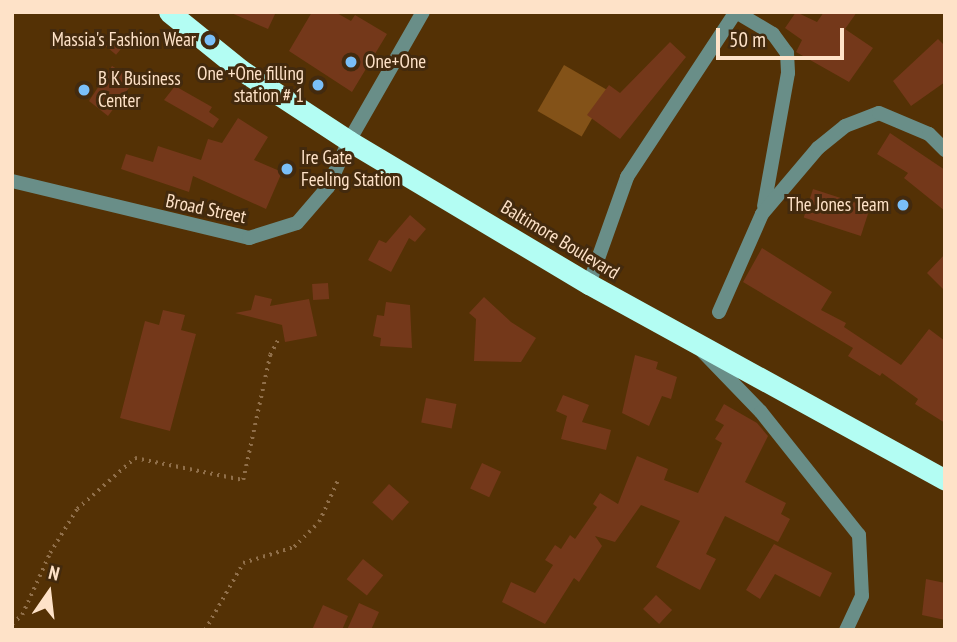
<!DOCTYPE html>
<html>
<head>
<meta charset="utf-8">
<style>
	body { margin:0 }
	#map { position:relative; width:957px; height:642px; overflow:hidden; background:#543105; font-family:"PT Sans Narrow",sans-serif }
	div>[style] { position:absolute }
	.green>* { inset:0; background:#835218; transform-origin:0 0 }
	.building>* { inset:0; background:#74381a; transform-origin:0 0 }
	.path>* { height:3.5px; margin-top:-1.75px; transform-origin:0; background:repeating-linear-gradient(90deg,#906f4a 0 2px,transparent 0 7px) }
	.street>* { height:14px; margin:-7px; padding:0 7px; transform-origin:7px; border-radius:7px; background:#698e88 }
	.highway>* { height:21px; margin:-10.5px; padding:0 10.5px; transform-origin:10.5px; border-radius:10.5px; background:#b3fdf3 }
	.dots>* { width:19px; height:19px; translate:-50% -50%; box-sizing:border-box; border:4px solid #432a0e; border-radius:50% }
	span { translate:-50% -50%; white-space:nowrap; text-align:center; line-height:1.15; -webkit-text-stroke:6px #432a0e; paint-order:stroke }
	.poi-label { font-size:19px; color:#fee2c8 }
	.right { translate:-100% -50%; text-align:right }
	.left { translate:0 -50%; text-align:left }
	.street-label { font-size:19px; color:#fee2c8 }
	.frame { position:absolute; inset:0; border:14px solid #fee2c8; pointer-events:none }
	.north { position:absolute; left:14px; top:558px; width:70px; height:70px; -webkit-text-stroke:5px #432a0e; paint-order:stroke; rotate:14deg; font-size:19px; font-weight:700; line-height:28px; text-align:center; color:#fee2c8 }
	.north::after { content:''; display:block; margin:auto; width:24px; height:32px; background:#fee2c8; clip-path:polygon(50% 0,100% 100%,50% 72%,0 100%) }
	.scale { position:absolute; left:716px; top:28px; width:128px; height:32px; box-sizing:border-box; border:4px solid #fee2c8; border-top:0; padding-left:9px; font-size:21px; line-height:24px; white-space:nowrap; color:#fee2c8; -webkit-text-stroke:5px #432a0e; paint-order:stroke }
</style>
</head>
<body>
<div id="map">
	<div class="green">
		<div style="left:564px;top:65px;width:51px;height:53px;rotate:30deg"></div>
	</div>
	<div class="building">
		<div style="clip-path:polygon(229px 12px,276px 12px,268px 29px)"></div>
		<div style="clip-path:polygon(312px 12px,335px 12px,351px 21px,355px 15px,387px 34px,352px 92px,289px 51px)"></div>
		<div style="clip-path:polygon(796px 12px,817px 22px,824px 12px,857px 12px,845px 29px,873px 48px,849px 82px,796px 52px,802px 40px,785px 28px)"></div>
		<div style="left:116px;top:30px;width:16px;height:19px;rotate:40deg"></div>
		<div style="clip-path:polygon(938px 39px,945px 46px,945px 82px,911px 106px,893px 81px)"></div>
		<div style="clip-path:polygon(670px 42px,686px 57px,620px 139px,587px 115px,609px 85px,620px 93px)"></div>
		<div style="clip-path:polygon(112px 66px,135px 80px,108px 116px,89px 101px)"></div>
		<div style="clip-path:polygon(175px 86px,212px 107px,209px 112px,219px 119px,213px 128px,164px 100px)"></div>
		<div style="clip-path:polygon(238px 118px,268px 137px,254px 160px,282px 172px,266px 209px,193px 176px,189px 192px,121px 169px,126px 154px,153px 162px,158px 146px,201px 160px,208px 139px,222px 143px)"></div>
		<div style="clip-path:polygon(890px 133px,945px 170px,945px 211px,904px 178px,908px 173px,877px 154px)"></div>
		<div style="left:813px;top:189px;width:60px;height:30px;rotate:18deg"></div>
		<div style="clip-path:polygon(410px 215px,426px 229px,415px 242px,409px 238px,391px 272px,368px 260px,379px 240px,386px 243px)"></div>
		<div style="clip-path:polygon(762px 248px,832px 292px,821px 310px,846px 323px,844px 327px,901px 365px,929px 329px,945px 341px,945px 423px,915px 404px,918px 399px,882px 373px,880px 376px,848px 356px,853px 348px,743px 282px)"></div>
		<div style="clip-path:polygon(945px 254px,945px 291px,927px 273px)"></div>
		<div style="left:328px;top:283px;width:16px;height:16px;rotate:86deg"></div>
		<div style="clip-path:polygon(255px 295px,272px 299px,270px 306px,309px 299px,317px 336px,285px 342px,282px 325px,235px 313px,251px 310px)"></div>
		<div style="clip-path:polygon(484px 297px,511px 322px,536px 338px,521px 362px,474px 361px,476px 319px,469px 313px)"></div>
		<div style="clip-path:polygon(386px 302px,410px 305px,412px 348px,380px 346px,381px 338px,373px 336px,377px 315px,384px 316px)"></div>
		<div style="clip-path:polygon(163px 310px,185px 315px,181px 330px,196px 334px,170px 431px,120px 418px,145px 321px,159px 325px)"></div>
		<div style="clip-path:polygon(635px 355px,658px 362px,656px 369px,677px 377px,671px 399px,662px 396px,649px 426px,622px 413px)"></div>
		<div style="clip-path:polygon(563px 395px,589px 405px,582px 422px,611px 430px,606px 450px,561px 439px,567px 416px,556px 411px)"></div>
		<div style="left:426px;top:398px;width:31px;height:25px;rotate:11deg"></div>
		<div style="clip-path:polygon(724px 404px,757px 423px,768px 436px,745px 482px,786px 503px,781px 514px,790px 519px,778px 542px,725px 516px,706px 554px,716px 559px,700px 590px,656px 567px,680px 521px,641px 505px,615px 542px,595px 536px,602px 546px,579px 582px,574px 578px,545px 624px,502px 602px,511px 582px,535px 593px,553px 565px,545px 560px,555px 545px,561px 549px,570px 535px,575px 539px,597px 507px,593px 504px,600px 493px,618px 504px,637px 456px,668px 469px,664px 480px,698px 493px,722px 443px,715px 439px,724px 425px,715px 420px)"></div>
		<div style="left:482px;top:463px;width:21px;height:28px;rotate:25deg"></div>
		<div style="left:389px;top:484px;width:27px;height:25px;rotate:42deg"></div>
		<div style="clip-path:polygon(774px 544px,832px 573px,820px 597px,775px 574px,760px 599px,746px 590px)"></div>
		<div style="left:363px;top:559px;width:26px;height:26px;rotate:39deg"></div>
		<div style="clip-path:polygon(926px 579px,945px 583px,945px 620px,922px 615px)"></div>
		<div style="left:656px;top:595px;width:22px;height:19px;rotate:43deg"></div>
		<div style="clip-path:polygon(359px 603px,379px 612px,371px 630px,347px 630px)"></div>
		<div style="clip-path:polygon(323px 605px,348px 616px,342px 630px,312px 630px)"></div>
	</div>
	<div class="path">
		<div style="left:12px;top:624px;width:13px;rotate:-42deg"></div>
		<div style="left:22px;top:615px;width:68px;rotate:-65.7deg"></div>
		<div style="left:50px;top:553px;width:52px;rotate:-58.5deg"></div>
		<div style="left:77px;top:509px;width:77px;rotate:-41.3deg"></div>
		<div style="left:135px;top:458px;width:110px;rotate:11.5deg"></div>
		<div style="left:243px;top:480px;width:128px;rotate:-77.8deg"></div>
		<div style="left:270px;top:355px;width:19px;rotate:-62deg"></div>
		<div style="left:205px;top:630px;width:77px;rotate:-60.4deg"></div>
		<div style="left:243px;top:563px;width:53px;rotate:-17.4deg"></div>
		<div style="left:294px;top:547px;width:35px;rotate:-45deg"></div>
		<div style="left:319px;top:522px;width:46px;rotate:-65.7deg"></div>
	</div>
	<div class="street">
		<div style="left:736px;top:12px;width:43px;rotate:30.7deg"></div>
		<div style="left:773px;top:34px;width:24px;rotate:54deg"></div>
		<div style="left:787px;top:53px;width:20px;rotate:87deg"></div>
		<div style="left:788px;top:73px;width:135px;rotate:100.2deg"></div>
		<div style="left:12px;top:181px;width:244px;rotate:13.5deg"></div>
		<div style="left:249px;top:238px;width:50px;rotate:-17.4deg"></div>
		<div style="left:297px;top:223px;width:48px;rotate:-49.3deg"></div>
		<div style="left:328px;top:187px;width:51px;rotate:-65.5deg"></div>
		<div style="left:349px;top:141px;width:149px;rotate:-60.2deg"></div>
		<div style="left:589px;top:284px;width:114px;rotate:-70.4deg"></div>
		<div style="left:627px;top:177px;width:198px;rotate:-56.6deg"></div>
		<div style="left:719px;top:312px;width:107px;rotate:-66.3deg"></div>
		<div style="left:762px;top:214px;width:87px;rotate:-49.7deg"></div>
		<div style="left:818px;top:148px;width:35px;rotate:-39deg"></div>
		<div style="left:845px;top:126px;width:36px;rotate:-21deg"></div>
		<div style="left:879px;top:113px;width:54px;rotate:22.8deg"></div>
		<div style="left:929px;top:134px;width:23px;rotate:45deg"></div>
		<div style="left:703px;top:352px;width:83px;rotate:46deg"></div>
		<div style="left:761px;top:412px;width:157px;rotate:51.5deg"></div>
		<div style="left:859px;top:535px;width:61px;rotate:87.2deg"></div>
		<div style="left:862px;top:596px;width:38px;rotate:115deg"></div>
	</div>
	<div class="highway">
		<div style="left:169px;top:12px;width:92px;rotate:38.9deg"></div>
		<div style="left:241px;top:70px;width:129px;rotate:33.3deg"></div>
		<div style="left:349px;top:141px;width:279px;rotate:30.8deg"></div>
		<div style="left:589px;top:284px;width:406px;rotate:28.8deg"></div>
	</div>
	<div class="dots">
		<div style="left:210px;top:40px;background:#7abff8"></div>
		<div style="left:351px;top:62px;background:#7abff8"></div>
		<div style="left:318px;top:85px;background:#7abff8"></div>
		<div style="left:84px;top:90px;background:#7abff8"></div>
		<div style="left:287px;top:169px;background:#7abff8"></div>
		<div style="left:903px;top:205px;background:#7abff8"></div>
	</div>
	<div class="poi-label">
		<span class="right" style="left:196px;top:40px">Massia's Fashion Wear</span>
		<span class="left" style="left:365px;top:62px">One+One</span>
		<span class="right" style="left:304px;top:85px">One +One filling<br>station # 1</span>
		<span class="left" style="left:98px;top:90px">B K Business<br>Center</span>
		<span class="left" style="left:301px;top:169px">Ire Gate<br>Feeling Station</span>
		<span class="right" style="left:889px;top:205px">The Jones Team</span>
	</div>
	<div class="street-label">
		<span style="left:206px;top:209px;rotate:12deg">Broad Street</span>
		<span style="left:560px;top:240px;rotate:31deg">Baltimore Boulevard</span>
	</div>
	<div class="frame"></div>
	<div class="north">N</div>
	<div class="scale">50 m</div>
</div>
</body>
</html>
